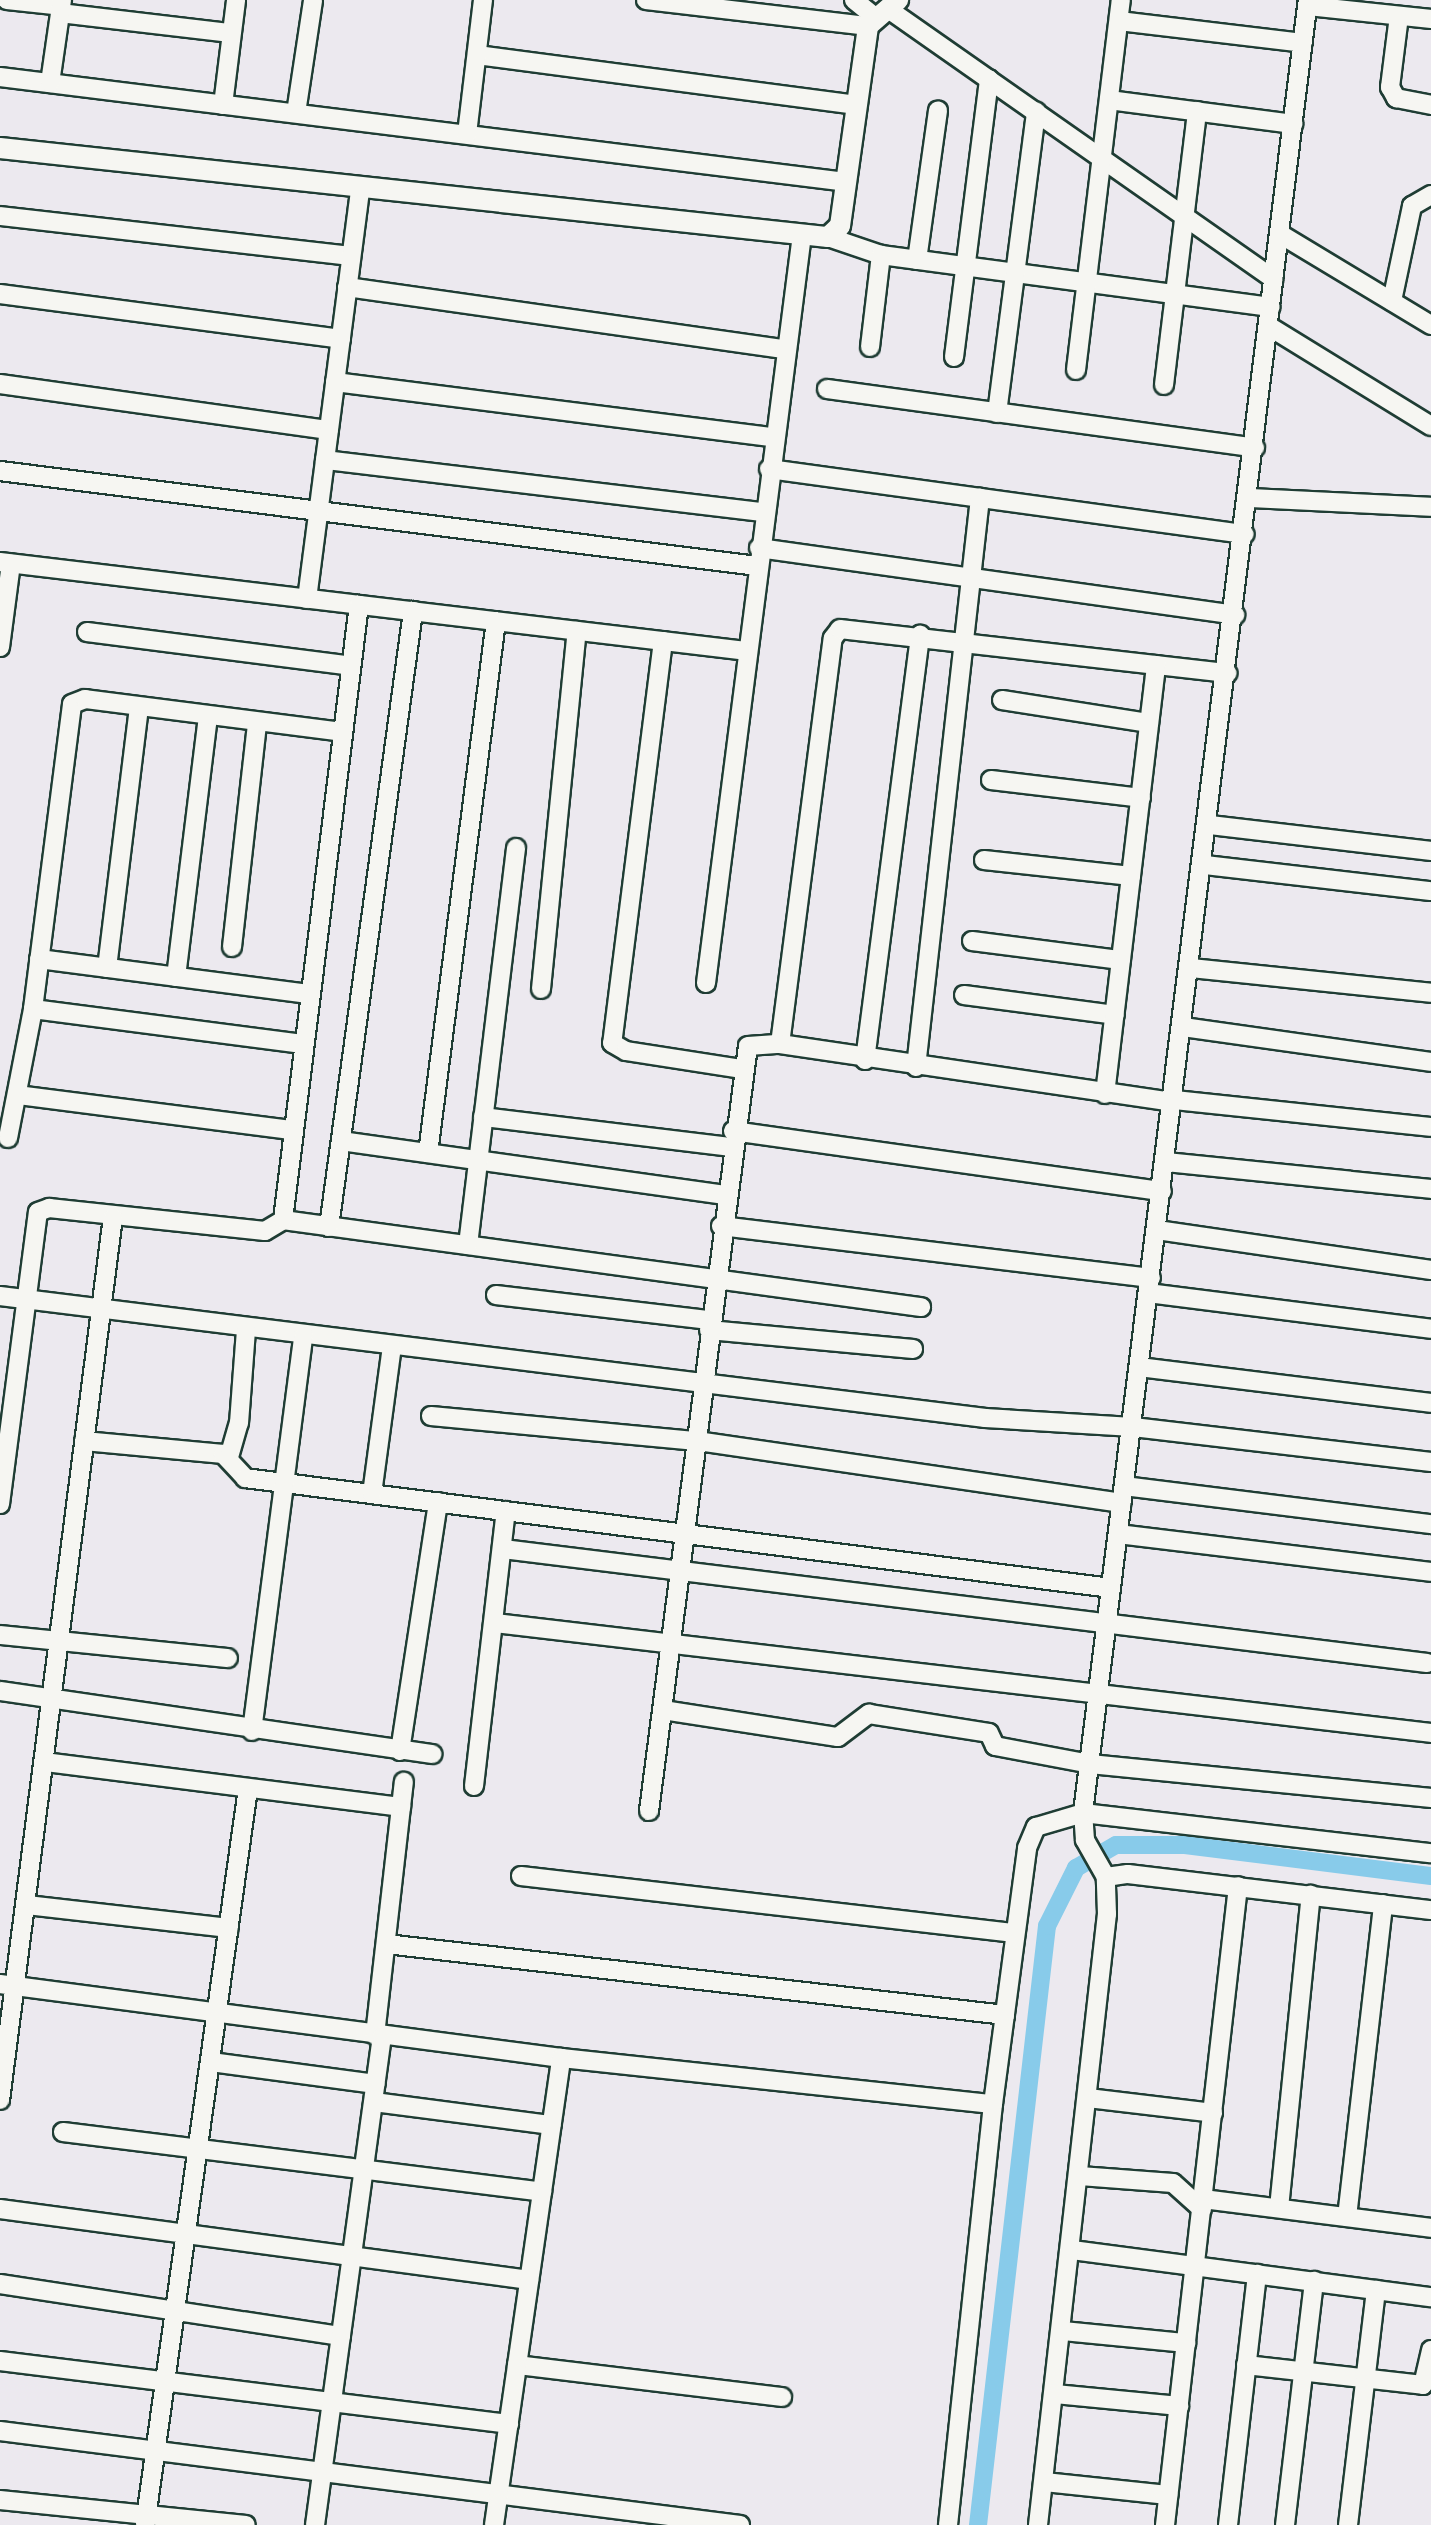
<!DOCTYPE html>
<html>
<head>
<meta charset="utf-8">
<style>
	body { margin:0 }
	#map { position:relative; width:1431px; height:2525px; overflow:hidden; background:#ece9ef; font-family:Mynerve,sans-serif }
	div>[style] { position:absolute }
	.canal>* { height:18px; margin:-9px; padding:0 9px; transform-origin:9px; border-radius:9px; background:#88cbea }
	.roads { filter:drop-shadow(2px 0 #1f3d34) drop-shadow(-2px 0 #1f3d34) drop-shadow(0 2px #1f3d34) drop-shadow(0 -2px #1f3d34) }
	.minor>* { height:18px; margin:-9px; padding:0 9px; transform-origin:9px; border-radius:9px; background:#f6f6f2 }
	.tertiary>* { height:20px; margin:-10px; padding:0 10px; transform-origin:10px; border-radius:10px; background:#f6f6f2 }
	span { translate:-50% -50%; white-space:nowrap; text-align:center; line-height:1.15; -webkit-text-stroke:10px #f6f6f2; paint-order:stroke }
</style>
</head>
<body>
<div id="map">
	<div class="canal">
		<div style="left:978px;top:2525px;width:603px;rotate:-83.43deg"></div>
		<div style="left:1047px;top:1926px;width:65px;rotate:-63.4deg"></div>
		<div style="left:1076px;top:1868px;width:46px;rotate:-29.9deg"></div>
		<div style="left:1116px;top:1845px;width:69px"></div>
		<div style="left:1185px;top:1845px;width:248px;rotate:7.2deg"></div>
	</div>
	<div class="roads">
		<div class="minor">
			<div style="left:7px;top:0;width:54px;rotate:6.3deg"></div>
			<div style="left:646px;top:0;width:224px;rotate:6.7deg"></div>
			<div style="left:854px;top:0;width:27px;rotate:39deg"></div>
			<div style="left:1308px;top:6px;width:124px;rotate:6deg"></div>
			<div style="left:891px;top:11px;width:467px;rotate:35deg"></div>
			<div style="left:60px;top:13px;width:172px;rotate:6.7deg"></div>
			<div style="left:1399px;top:16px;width:72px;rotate:97.2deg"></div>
			<div style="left:1390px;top:87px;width:13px;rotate:61deg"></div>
			<div style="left:1396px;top:98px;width:36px;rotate:11deg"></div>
			<div style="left:1119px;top:21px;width:185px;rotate:6.8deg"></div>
			<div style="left:477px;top:55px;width:383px;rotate:7.5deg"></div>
			<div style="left:0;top:77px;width:852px;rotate:7.07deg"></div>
			<div style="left:50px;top:83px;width:84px;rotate:-81.8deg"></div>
			<div style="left:1109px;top:100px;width:186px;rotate:7.4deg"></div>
			<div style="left:223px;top:105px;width:106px;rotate:-82.9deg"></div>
			<div style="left:296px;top:113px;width:114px;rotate:-81.4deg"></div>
			<div style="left:467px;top:134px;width:135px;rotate:-83.2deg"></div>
			<div style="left:0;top:216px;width:353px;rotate:6.5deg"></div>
			<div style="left:1280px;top:234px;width:176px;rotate:31.1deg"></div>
			<div style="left:828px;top:237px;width:56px;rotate:18.8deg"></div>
			<div style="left:881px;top:255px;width:393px;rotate:7.6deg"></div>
			<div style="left:917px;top:260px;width:151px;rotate:-82deg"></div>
			<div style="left:347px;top:287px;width:441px;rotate:8.1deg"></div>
			<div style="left:0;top:294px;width:344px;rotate:7.5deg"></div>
			<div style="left:1392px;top:301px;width:97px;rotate:-78.1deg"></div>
			<div style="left:1412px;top:206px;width:22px;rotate:-30deg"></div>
			<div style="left:1270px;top:327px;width:189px;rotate:31.6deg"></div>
			<div style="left:870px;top:347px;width:93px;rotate:-83.2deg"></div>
			<div style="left:954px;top:357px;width:280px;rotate:-82.8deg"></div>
			<div style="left:1076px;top:370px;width:373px;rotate:-83.1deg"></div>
			<div style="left:335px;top:382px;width:441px;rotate:7.2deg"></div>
			<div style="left:0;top:384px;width:332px;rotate:8deg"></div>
			<div style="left:1164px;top:385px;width:276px;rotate:-83.1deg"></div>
			<div style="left:827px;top:389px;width:432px;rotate:7.8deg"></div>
			<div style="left:997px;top:413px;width:304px;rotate:-82.6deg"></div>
			<div style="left:325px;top:460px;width:442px;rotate:6.8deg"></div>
			<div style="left:769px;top:469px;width:480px;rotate:7.8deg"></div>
			<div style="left:0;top:471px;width:763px;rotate:7.15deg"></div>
			<div style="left:1249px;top:498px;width:182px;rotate:2.8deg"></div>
			<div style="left:759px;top:548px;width:481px;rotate:8deg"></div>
			<div style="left:0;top:562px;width:751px;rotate:6.8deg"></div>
			<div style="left:307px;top:599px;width:410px;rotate:-82.6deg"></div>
			<div style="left:87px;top:632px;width:266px;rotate:7.3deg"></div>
			<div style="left:663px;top:641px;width:405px;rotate:97.2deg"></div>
			<div style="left:612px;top:1043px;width:16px;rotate:30deg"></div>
			<div style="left:626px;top:1051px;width:117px;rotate:8.8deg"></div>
			<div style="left:0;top:647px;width:84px;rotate:-82.5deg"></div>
			<div style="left:1002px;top:700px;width:149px;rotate:8.9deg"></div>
			<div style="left:991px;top:780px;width:151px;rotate:6.8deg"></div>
			<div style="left:1210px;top:825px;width:223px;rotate:6.7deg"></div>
			<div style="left:984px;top:860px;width:148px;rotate:6.2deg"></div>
			<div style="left:1205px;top:865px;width:227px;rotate:6.6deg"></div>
			<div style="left:972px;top:941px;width:150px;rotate:7.3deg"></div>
			<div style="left:232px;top:947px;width:224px;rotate:-83.6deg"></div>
			<div style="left:39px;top:959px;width:272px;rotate:7.4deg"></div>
			<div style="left:107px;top:968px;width:262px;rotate:-83deg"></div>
			<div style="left:1191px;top:968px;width:241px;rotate:5.9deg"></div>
			<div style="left:176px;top:977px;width:261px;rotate:-83deg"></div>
			<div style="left:706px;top:983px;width:754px;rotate:-82.69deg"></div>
			<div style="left:541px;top:989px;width:360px;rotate:-84.3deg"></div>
			<div style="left:964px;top:995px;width:152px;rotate:7.5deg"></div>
			<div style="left:33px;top:1009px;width:272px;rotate:7.4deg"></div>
			<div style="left:1183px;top:1027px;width:250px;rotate:8deg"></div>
			<div style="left:780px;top:1044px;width:409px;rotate:-82.6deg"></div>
			<div style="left:833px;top:638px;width:11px;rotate:-52deg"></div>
			<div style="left:840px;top:629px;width:390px;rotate:6.5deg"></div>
			<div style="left:865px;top:1060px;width:429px;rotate:-82.6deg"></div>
			<div style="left:916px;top:1067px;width:573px;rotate:-83.58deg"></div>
			<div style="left:1105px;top:1094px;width:432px;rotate:-83.2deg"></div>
			<div style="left:18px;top:1095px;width:276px;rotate:7.3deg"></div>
			<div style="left:1174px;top:1100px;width:258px;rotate:6deg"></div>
			<div style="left:483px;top:1117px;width:250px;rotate:6.9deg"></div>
			<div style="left:733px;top:1131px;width:433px;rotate:8deg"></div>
			<div style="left:8px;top:1138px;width:131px;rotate:-79deg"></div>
			<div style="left:33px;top:1009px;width:307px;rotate:-82.7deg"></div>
			<div style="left:72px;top:704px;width:14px;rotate:-21deg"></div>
			<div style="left:85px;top:699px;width:260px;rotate:7.3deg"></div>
			<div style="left:341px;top:1141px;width:388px;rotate:8deg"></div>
			<div style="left:428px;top:1153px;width:536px;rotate:-82.72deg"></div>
			<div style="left:1166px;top:1162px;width:266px;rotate:5.8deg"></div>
			<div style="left:283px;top:1220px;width:644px;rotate:7.77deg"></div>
			<div style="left:721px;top:1226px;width:433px;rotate:6.9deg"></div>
			<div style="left:329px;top:1227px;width:622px;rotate:-82.23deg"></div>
			<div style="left:1157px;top:1230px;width:277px;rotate:8.3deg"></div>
			<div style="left:468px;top:1245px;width:400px;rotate:-83.1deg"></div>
			<div style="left:1148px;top:1293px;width:285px;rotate:7.2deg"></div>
			<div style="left:496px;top:1295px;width:215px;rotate:6.7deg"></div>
			<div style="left:0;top:1296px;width:993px;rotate:7.06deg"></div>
			<div style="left:985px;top:1418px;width:148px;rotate:3.5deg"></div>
			<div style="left:1133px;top:1427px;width:300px;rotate:6.7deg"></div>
			<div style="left:709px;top:1330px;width:205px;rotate:5.3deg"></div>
			<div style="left:1139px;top:1367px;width:294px;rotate:7deg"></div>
			<div style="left:431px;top:1416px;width:267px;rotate:5.4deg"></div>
			<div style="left:697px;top:1441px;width:429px;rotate:8.3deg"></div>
			<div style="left:84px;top:1441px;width:140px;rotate:5.3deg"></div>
			<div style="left:223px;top:1454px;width:33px;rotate:47deg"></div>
			<div style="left:245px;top:1478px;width:873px;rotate:7.24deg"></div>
			<div style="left:229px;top:1457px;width:35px;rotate:-74deg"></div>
			<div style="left:239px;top:1423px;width:94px;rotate:-85.7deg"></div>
			<div style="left:1124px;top:1486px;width:309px;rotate:7.1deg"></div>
			<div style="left:372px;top:1494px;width:148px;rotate:-82.3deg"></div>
			<div style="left:0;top:1504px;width:294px;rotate:-82.6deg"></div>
			<div style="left:38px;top:1212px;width:12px;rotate:-20deg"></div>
			<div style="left:49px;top:1208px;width:217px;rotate:6.1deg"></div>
			<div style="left:265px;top:1231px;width:21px;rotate:-31deg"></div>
			<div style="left:283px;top:1220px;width:620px;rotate:-82.96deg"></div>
			<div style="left:1118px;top:1534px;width:315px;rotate:6.9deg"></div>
			<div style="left:503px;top:1549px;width:931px;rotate:7.03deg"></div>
			<div style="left:495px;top:1623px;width:942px;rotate:6.7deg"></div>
			<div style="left:0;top:1635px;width:229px;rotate:5.8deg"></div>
			<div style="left:0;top:1691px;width:437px;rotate:8.3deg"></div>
			<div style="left:663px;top:1710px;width:177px;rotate:8.8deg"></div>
			<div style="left:838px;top:1737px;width:39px;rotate:-37deg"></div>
			<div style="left:869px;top:1714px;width:121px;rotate:9deg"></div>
			<div style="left:989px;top:1733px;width:14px;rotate:65deg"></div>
			<div style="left:995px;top:1746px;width:97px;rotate:10.7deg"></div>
			<div style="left:1090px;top:1764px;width:343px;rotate:5.7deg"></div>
			<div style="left:252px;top:1731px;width:398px;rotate:-82.6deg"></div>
			<div style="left:400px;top:1751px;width:252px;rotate:-81.3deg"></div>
			<div style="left:45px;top:1762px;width:359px;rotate:7.2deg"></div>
			<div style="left:474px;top:1786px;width:277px;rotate:-83.4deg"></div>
			<div style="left:649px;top:1811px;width:771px;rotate:-82.63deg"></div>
			<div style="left:748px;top:1046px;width:32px;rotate:-4deg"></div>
			<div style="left:780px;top:1044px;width:398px;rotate:8.4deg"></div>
			<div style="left:521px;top:1876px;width:497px;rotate:6.6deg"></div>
			<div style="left:1106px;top:1877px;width:22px;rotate:-8deg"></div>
			<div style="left:1128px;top:1874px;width:305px;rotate:6.8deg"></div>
			<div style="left:27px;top:1905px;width:203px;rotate:6.5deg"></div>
			<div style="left:386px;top:1944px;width:623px;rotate:6.54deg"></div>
			<div style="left:0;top:1984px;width:566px;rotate:7.51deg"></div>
			<div style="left:561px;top:2058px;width:434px;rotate:6.1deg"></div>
			<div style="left:375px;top:2035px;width:255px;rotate:-83.5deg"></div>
			<div style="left:211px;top:2062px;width:166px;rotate:7.6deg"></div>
			<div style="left:1088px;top:2098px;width:126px;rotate:6.8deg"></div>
			<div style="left:0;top:2100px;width:890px;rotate:-82.71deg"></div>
			<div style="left:374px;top:2102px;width:179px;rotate:7.4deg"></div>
			<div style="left:63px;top:2132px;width:483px;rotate:7.1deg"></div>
			<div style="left:1080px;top:2176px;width:93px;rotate:4.3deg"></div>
			<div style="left:1173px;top:2183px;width:39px;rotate:42deg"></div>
			<div style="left:1203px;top:2199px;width:230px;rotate:7.2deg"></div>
			<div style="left:1279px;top:2208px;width:315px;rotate:-84.2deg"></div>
			<div style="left:0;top:2209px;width:534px;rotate:7.64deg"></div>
			<div style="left:1347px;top:2217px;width:315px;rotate:-83.4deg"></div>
			<div style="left:1072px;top:2250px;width:362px;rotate:7.5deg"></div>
			<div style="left:0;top:2284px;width:345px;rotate:8.7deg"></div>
			<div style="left:1063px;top:2331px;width:124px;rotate:5.6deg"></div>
			<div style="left:0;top:2361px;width:513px;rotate:7.06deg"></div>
			<div style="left:517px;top:2365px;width:267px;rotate:6.9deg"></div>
			<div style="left:1246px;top:2365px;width:178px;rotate:6.4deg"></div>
			<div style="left:1423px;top:2385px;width:36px;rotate:-77deg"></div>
			<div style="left:1055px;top:2394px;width:125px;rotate:5.5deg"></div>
			<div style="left:0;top:2431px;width:746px;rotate:7.24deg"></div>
			<div style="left:1044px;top:2482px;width:125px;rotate:6deg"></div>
			<div style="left:0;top:2500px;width:247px;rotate:5.8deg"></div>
			<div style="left:145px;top:2525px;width:744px;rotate:-82.04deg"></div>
			<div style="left:315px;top:2525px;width:494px;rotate:-82.2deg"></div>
			<div style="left:494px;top:2525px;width:472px;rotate:-81.8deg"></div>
			<div style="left:948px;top:2525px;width:423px;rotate:-83.9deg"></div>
			<div style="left:993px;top:2104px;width:258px;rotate:-82.4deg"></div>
			<div style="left:1027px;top:1848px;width:23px;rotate:-67deg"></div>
			<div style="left:1036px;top:1827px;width:49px;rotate:-16.6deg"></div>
			<div style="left:1083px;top:1813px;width:350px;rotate:6.6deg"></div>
			<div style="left:1038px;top:2525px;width:615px;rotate:-83.56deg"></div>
			<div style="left:1107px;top:1914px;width:37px;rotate:-92deg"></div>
			<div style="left:1106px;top:1877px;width:43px;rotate:-119.6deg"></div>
			<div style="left:1085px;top:1840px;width:27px;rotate:-94deg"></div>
			<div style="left:1083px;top:1813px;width:1827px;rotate:-82.93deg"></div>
			<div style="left:1165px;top:2525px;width:643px;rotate:-83.48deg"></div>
			<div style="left:1228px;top:2525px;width:253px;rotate:-83.4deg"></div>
			<div style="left:1285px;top:2525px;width:246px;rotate:-83.2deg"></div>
			<div style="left:1348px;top:2525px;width:237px;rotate:-83.2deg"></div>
		</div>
		<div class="tertiary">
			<div style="left:0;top:148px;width:833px;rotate:6.14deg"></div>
			<div style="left:828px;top:237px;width:16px;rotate:-43deg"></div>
			<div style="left:840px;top:226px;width:202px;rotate:-82deg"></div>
			<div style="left:868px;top:26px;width:40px;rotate:-41deg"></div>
		</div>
	</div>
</div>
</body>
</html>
